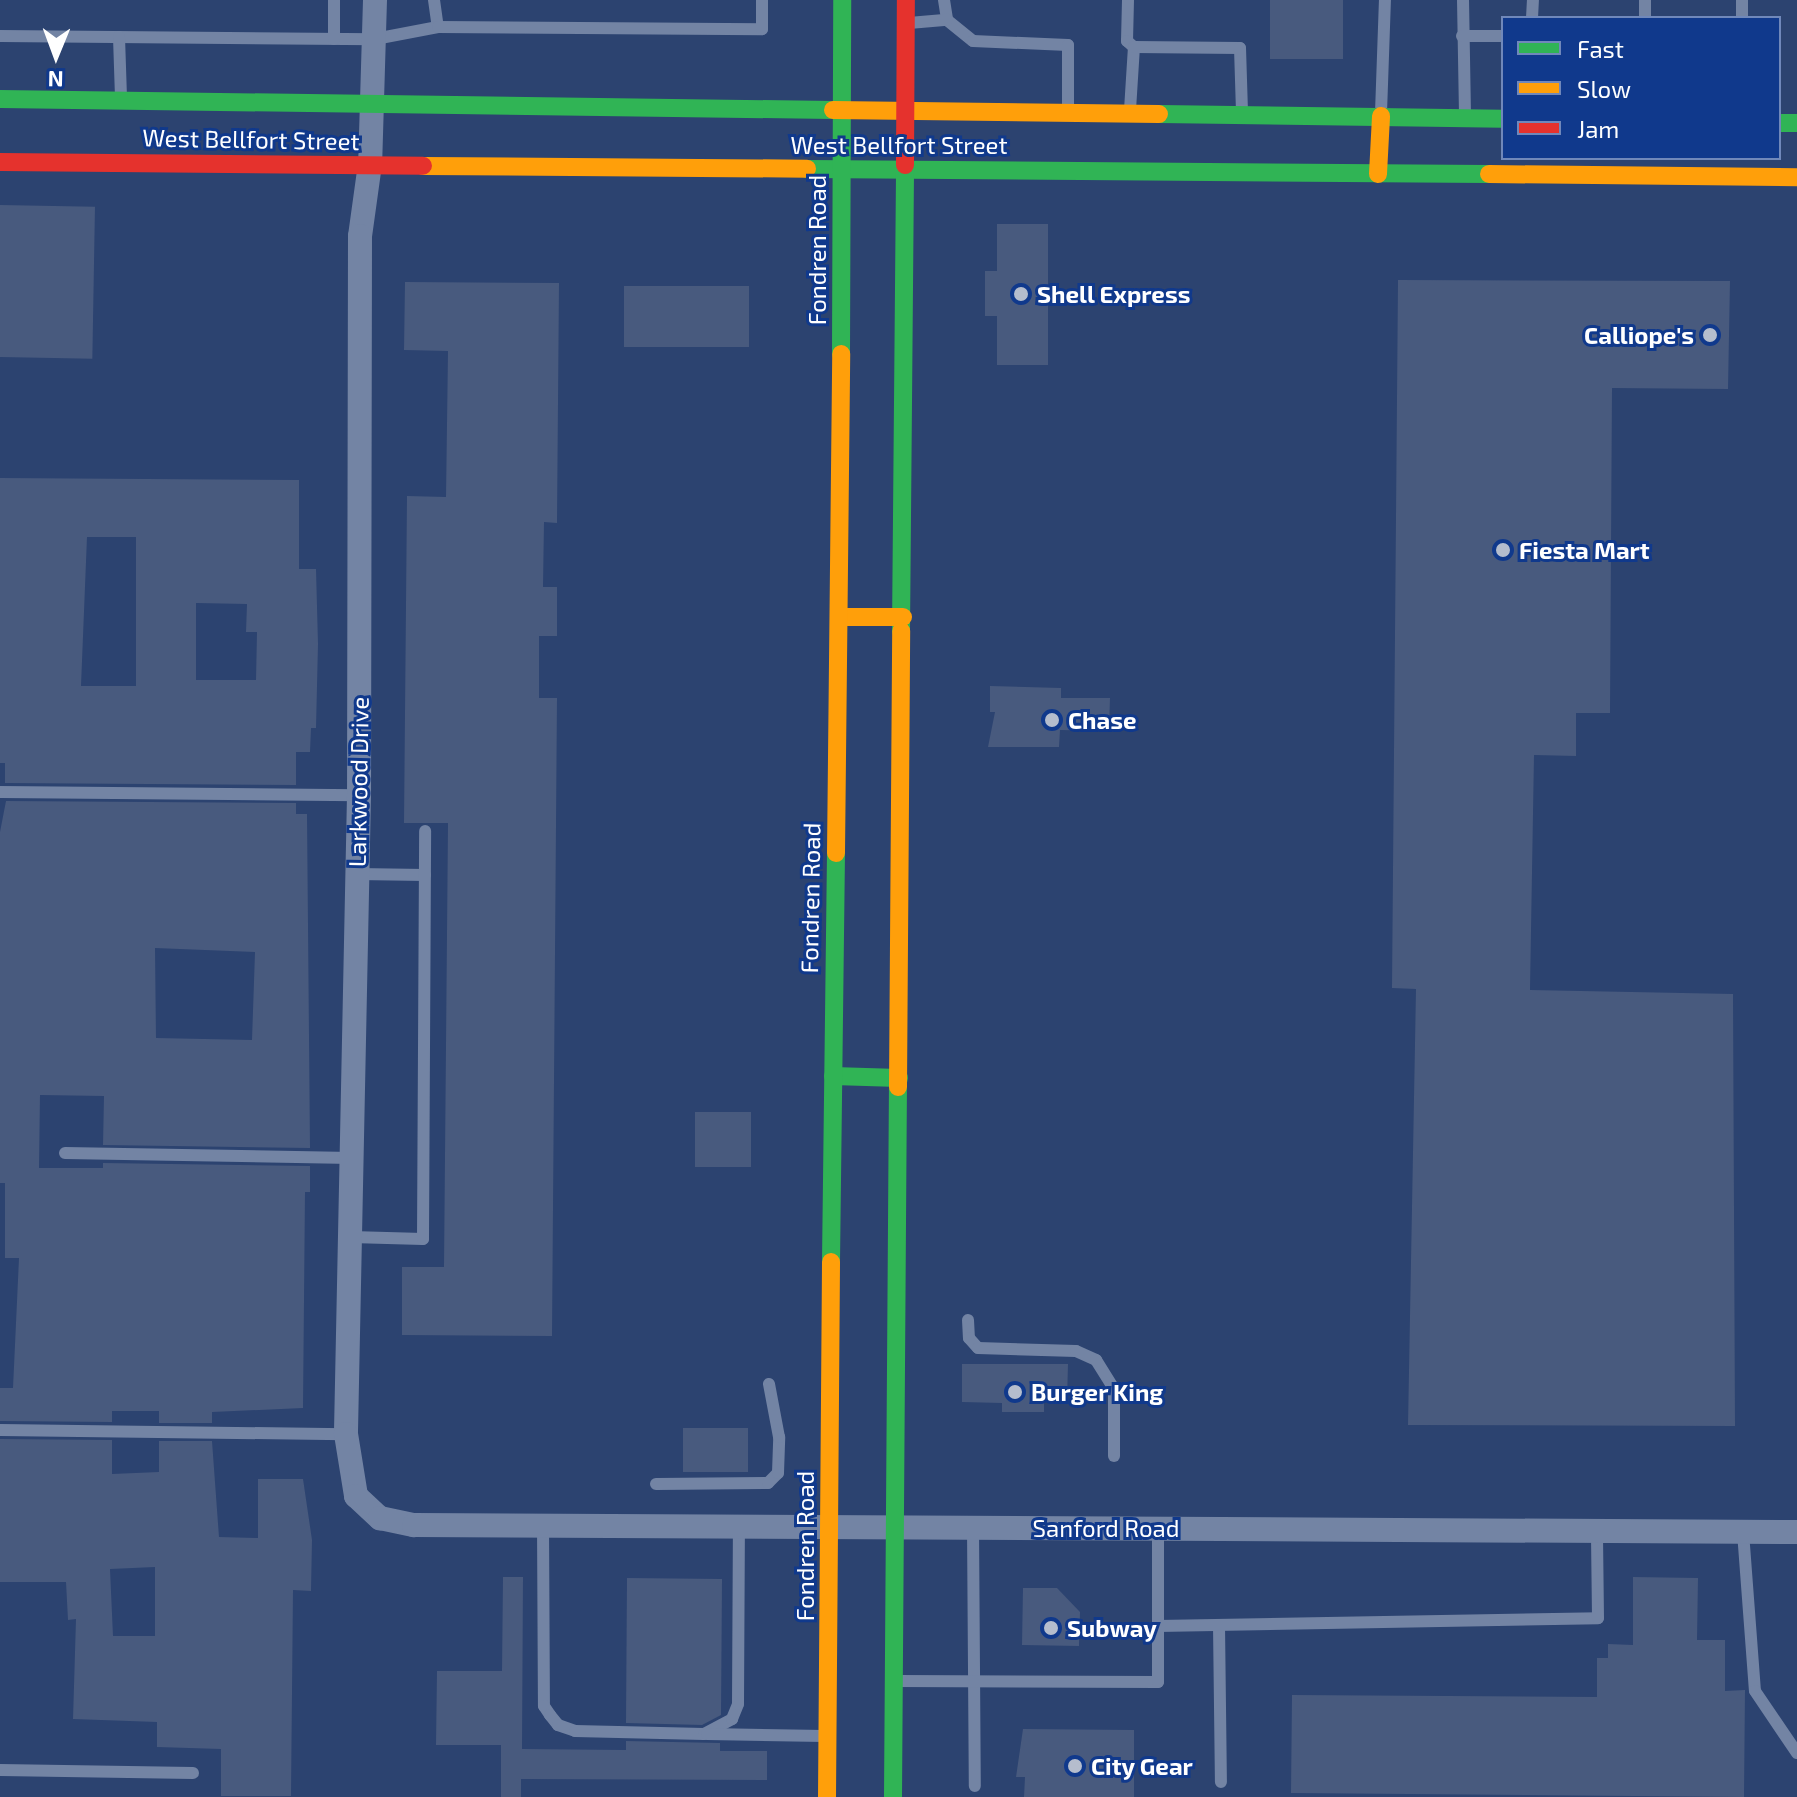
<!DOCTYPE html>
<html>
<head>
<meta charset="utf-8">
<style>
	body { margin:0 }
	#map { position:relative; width:1797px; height:1797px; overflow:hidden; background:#2c4370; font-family:"Exo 2",sans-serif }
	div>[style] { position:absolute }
	.building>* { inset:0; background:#485a7e; transform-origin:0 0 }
	.lane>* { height:12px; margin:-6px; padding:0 6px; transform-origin:6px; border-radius:6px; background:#7384a4 }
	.street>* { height:24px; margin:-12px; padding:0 12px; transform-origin:12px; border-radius:12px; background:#7384a4 }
	.fast>* { height:18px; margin:-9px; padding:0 9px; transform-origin:9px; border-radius:9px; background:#30b455 }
	.slow>* { height:18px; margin:-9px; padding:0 9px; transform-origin:9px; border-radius:9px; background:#ff9f0a }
	.jam>* { height:18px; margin:-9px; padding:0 9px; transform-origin:9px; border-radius:9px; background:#e5322d }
	.dots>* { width:22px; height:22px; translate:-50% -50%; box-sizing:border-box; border:4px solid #10398c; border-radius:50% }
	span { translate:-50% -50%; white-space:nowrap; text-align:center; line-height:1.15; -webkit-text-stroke:6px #10398c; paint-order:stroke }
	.street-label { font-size:24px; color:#fff }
	.poi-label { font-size:24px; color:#fff; font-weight:700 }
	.left { translate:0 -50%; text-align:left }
	.right { translate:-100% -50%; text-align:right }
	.legend { position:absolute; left:1501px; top:16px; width:280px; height:144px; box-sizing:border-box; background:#10398c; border:2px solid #7088ba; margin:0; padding:10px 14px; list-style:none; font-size:24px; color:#fff }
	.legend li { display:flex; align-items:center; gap:16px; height:40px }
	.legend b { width:40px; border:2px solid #7088ba }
	.north { position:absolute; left:16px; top:16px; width:80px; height:80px; -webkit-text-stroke:6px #10398c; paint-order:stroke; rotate:181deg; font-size:22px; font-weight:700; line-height:32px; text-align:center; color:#fff }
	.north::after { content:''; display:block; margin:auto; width:28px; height:36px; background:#fff; clip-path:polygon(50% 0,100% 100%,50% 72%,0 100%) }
</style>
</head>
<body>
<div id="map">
	<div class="building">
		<div style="left:1270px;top:0;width:73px;height:59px"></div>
		<div style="left:0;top:205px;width:95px;height:152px;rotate:1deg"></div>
		<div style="clip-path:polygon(997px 224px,1048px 224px,1048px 365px,997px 365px,997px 316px,985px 316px,985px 271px,997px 271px)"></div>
		<div style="clip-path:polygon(1398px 280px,1730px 281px,1728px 389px,1612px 388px,1610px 713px,1576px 713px,1576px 756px,1534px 755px,1530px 990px,1733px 994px,1735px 1426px,1408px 1425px,1416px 989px,1392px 988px)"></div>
		<div style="clip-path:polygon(405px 282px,559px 283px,557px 523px,544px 522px,543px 587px,557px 587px,557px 636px,539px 636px,539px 698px,557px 698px,552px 1336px,402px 1335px,402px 1267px,444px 1267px,448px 823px,404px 823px,407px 496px,446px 497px,448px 351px,404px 350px)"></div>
		<div style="left:624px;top:286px;width:125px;height:61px"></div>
		<div style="clip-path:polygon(evenodd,0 478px,299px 480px,299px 569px,316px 569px,318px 644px,316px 728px,311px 728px,310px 752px,296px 752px,296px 785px,5px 783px,5px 763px,0 763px,0 478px,87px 537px,136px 537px,136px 686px,81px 686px,87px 537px,0 478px,196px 603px,247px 604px,246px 632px,257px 632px,256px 680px,196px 680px,196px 603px)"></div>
		<div style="clip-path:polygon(990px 686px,1061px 688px,1061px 698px,1110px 698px,1109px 731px,1060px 730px,1059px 747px,988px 747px,995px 712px,990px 712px)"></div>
		<div style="clip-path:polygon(evenodd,6px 801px,296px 803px,296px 814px,307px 814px,310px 1148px,103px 1145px,104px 1096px,40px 1095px,39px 1168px,103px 1168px,103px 1163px,310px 1166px,310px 1192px,305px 1192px,303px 1408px,212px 1412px,212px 1423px,159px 1423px,159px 1411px,112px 1411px,112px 1422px,0 1421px,0 1388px,13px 1388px,19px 1258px,5px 1258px,5px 1183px,0 1183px,0 832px,6px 801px,155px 948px,255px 952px,252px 1040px,156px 1038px,155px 948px)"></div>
		<div style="left:695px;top:1112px;width:56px;height:55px"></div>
		<div style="clip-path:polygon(962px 1364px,1068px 1364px,1067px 1401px,1044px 1402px,1044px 1412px,1002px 1412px,1002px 1403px,962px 1402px)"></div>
		<div style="left:683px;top:1428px;width:65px;height:44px"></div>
		<div style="clip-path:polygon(evenodd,0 1439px,112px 1440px,112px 1474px,159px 1472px,159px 1441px,212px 1441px,219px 1537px,258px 1538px,258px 1479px,303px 1479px,312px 1540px,311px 1591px,293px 1590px,291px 1796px,221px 1796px,221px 1749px,157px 1747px,157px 1722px,73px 1719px,76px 1619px,68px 1620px,66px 1582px,0 1582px,0 1439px,155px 1567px,155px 1636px,113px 1636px,110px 1569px,155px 1567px)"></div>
		<div style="clip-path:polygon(503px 1577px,523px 1577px,522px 1749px,626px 1750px,626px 1741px,720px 1743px,720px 1751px,767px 1751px,767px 1780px,521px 1779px,521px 1797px,501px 1797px,501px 1745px,436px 1745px,437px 1671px,502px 1671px)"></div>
		<div style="clip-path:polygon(1633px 1577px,1698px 1578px,1697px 1640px,1725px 1640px,1725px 1691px,1745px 1690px,1744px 1797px,1291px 1793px,1292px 1695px,1597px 1697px,1597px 1658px,1608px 1658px,1608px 1644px,1633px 1645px)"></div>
		<div style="clip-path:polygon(627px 1578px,722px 1579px,721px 1715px,702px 1725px,626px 1723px)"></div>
		<div style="clip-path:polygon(1023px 1588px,1057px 1588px,1080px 1612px,1079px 1646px,1022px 1645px)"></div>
		<div style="clip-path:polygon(1023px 1729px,1134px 1730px,1134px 1797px,1024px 1797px,1025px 1777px,1016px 1777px)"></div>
	</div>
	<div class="lane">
		<div style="left:434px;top:0;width:27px;rotate:82deg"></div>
		<div style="left:944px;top:0;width:20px;rotate:81deg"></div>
		<div style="left:947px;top:20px;width:33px;rotate:39deg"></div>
		<div style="left:973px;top:41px;width:95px;rotate:2.4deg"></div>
		<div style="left:1068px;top:45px;width:65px;rotate:90deg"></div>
		<div style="left:1128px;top:0;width:41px;rotate:91.4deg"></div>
		<div style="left:1127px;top:41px;width:9px;rotate:41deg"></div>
		<div style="left:1463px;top:0;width:115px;rotate:89deg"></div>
		<div style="left:1532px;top:18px;width:18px;rotate:-87deg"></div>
		<div style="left:1645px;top:18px;width:18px;rotate:-90deg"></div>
		<div style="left:1742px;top:18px;width:18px;rotate:-90deg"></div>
		<div style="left:909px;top:23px;width:38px;rotate:-5deg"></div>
		<div style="left:0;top:36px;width:375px;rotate:0.5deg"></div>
		<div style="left:375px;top:39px;width:64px;rotate:-10.8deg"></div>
		<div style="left:438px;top:27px;width:324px;rotate:0.4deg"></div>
		<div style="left:762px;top:29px;width:29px;rotate:-90deg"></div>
		<div style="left:1462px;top:36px;width:41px"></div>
		<div style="left:119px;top:37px;width:61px;rotate:88.1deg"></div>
		<div style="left:334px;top:39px;width:39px;rotate:-90deg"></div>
		<div style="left:1130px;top:110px;width:63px;rotate:-86.4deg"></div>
		<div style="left:1134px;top:47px;width:106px;rotate:0.5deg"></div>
		<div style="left:1240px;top:48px;width:64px;rotate:88.2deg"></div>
		<div style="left:1381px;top:113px;width:113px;rotate:-88deg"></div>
		<div style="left:0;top:792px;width:359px;rotate:0.5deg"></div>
		<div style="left:357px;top:874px;width:68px;rotate:0.8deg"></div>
		<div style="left:65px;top:1153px;width:287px;rotate:1deg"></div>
		<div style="left:351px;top:1237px;width:72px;rotate:1.6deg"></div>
		<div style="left:423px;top:1239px;width:408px;rotate:-89.7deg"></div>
		<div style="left:968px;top:1320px;width:18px;rotate:87deg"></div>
		<div style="left:969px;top:1338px;width:13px;rotate:48deg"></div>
		<div style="left:978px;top:1348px;width:98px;rotate:1.8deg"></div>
		<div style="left:1076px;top:1351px;width:22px;rotate:24deg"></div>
		<div style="left:1096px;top:1360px;width:34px;rotate:58deg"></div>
		<div style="left:1114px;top:1389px;width:67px;rotate:90deg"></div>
		<div style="left:0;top:1430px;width:346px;rotate:0.7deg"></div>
		<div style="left:656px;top:1484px;width:112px;rotate:-0.5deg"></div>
		<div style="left:768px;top:1483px;width:14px;rotate:-45deg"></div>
		<div style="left:778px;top:1473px;width:36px;rotate:-88deg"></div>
		<div style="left:779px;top:1437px;width:54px;rotate:-100.7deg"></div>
		<div style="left:543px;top:1524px;width:182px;rotate:89.7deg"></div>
		<div style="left:544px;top:1706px;width:11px;rotate:56deg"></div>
		<div style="left:550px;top:1715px;width:13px;rotate:51deg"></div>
		<div style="left:558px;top:1725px;width:18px;rotate:19deg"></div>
		<div style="left:575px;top:1731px;width:129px;rotate:1.3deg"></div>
		<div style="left:704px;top:1734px;width:32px;rotate:-28deg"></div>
		<div style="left:732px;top:1719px;width:16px;rotate:-68deg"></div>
		<div style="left:738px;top:1704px;width:178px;rotate:-89.7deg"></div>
		<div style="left:973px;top:1527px;width:259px;rotate:89.6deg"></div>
		<div style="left:1743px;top:1532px;width:159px;rotate:85.7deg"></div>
		<div style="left:1755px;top:1691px;width:75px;rotate:55.9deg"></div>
		<div style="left:1219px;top:1625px;width:157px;rotate:89.3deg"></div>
		<div style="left:1158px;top:1626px;width:440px;rotate:-1deg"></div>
		<div style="left:1598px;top:1618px;width:87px;rotate:-90.7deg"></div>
		<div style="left:897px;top:1681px;width:261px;rotate:0.2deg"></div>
		<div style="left:1158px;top:1682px;width:154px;rotate:-90deg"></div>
		<div style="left:707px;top:1734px;width:117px;rotate:1deg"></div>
		<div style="left:0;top:1770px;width:193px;rotate:0.9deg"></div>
	</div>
	<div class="street">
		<div style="left:375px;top:0;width:164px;rotate:91.7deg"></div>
		<div style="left:370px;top:164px;width:73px;rotate:97.9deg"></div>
		<div style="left:360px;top:236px;width:559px;rotate:90.1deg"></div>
		<div style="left:359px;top:795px;width:639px;rotate:91.17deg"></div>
		<div style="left:346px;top:1434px;width:63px;rotate:80.8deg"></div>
		<div style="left:356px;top:1496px;width:33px;rotate:43deg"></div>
		<div style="left:380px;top:1518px;width:35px;rotate:12deg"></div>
		<div style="left:414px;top:1525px;width:1383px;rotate:0.29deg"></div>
	</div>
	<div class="fast">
		<div style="left:0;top:99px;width:833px;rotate:0.76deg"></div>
		<div style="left:1159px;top:114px;width:344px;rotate:0.8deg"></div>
		<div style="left:1779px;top:123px;width:18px"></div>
		<div style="left:807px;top:169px;width:682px;rotate:0.42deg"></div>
		<div style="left:841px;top:354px;width:354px;rotate:-89.8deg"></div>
		<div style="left:901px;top:631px;width:466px;rotate:-89.5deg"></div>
		<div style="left:833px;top:1076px;width:66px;rotate:1.7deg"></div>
		<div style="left:831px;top:1262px;width:409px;rotate:-89.3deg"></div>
		<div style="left:893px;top:1797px;width:710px;rotate:-89.6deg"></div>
	</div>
	<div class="slow">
		<div style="left:833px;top:110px;width:326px;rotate:0.7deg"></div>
		<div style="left:423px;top:166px;width:384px;rotate:0.4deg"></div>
		<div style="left:1378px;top:174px;width:58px;rotate:-87deg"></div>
		<div style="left:1489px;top:174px;width:308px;rotate:0.6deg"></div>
		<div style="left:841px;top:617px;width:62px"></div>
		<div style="left:836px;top:853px;width:499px;rotate:-89.4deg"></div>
		<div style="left:898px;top:1087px;width:456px;rotate:-89.6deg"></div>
		<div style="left:827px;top:1797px;width:535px;rotate:-89.57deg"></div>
	</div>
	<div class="jam">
		<div style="left:0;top:162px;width:423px;rotate:0.5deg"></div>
		<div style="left:905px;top:165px;width:165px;rotate:-89.7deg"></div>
	</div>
	<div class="dots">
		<div style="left:1021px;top:294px;background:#b5bdcd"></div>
		<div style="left:1710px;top:335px;background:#b5bdcd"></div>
		<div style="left:1503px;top:550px;background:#b5bdcd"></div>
		<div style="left:1052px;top:720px;background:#b5bdcd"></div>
		<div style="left:1015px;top:1392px;background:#b5bdcd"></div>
		<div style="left:1051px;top:1628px;background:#b5bdcd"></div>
		<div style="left:1075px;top:1766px;background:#b5bdcd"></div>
	</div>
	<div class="street-label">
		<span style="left:251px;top:139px;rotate:1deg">West Bellfort Street</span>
		<span style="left:899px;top:145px">West Bellfort Street</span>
		<span style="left:817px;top:250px;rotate:-90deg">Fondren Road</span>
		<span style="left:358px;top:782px;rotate:-89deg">Larkwood Drive</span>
		<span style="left:810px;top:898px;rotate:-89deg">Fondren Road</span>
		<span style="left:1106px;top:1528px">Sanford Road</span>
		<span style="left:805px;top:1546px;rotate:-90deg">Fondren Road</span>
	</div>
	<div class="poi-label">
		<span class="left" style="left:1037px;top:294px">Shell Express</span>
		<span class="right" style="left:1694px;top:335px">Calliope's</span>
		<span class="left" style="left:1519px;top:550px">Fiesta Mart</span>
		<span class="left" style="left:1068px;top:720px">Chase</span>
		<span class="left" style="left:1031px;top:1392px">Burger King</span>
		<span class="left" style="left:1067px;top:1628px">Subway</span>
		<span class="left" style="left:1091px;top:1766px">City Gear</span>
	</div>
	<ul class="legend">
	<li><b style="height:10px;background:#30b455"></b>Fast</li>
	<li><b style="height:10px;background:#ff9f0a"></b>Slow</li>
	<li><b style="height:10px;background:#e5322d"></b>Jam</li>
	</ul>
	<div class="north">N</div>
</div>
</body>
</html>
